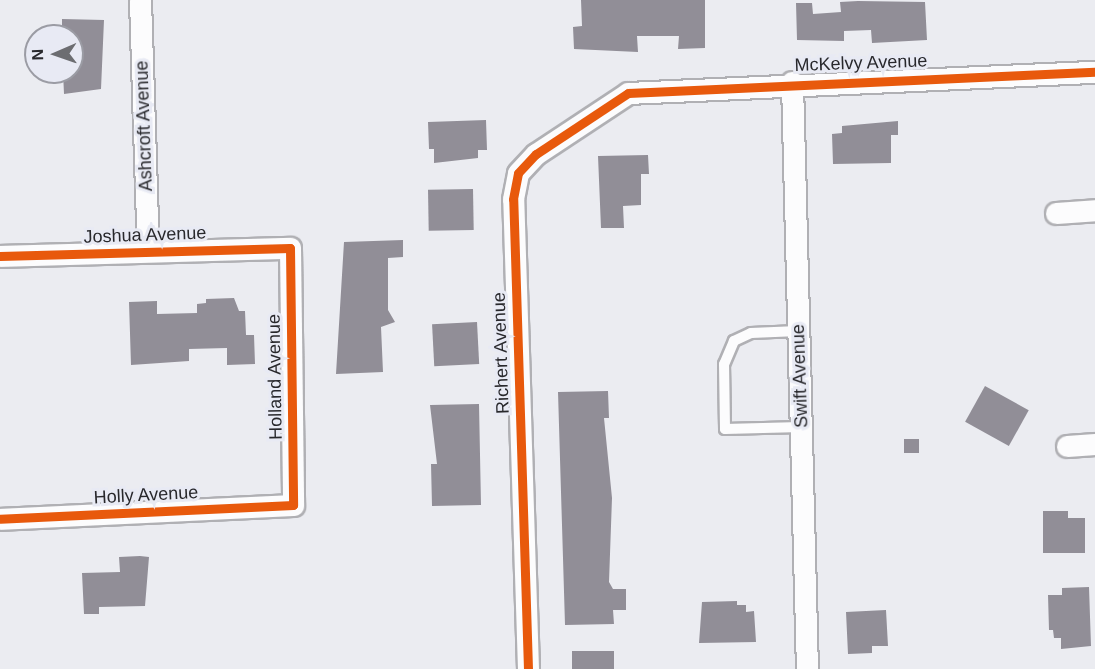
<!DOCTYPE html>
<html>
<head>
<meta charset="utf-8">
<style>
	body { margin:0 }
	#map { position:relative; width:1095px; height:669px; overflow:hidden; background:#ebecf1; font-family:Arial,sans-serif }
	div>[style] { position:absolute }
	.building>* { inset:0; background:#918e97; transform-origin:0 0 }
	.roads { filter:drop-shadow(2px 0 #b0b0b4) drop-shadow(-2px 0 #b0b0b4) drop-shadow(0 2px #b0b0b4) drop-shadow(0 -2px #b0b0b4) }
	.service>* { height:10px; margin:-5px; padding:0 5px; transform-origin:5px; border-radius:5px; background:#fcfcfd }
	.minor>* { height:21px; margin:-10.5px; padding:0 10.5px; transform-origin:10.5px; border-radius:10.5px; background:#fcfcfd }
	.cycleway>* { height:9px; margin:-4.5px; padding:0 4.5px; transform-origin:4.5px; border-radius:4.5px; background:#e8590c }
	span { translate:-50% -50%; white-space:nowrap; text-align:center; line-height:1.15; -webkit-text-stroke:6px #e8eaf4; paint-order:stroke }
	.street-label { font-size:18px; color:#28282c }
	.north { position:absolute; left:24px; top:24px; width:60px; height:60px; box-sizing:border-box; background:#e8eaf4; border:2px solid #9b9ca4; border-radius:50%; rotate:268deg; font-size:16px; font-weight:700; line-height:24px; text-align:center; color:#28282c }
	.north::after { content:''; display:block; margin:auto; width:21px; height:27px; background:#6c6d71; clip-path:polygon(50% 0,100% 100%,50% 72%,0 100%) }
</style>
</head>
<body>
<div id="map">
	<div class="building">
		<div style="clip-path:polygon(581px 0,705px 0,705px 48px,678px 49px,679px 36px,637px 36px,638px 52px,574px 49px,573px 27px,582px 26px)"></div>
		<div style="clip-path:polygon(858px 1px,925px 2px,927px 40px,872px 43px,871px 30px,844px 31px,844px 41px,797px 40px,796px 3px,812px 3px,813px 14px,841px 12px,840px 2px)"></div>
		<div style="clip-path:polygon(62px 19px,104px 20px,101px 89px,64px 94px,63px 72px,72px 72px,72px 36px,62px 36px)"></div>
		<div style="clip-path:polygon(486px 120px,487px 150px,478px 150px,478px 158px,434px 163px,434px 149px,429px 149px,428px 122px)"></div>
		<div style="clip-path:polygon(898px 121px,898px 135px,891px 135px,891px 163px,833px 164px,832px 134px,842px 133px,842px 126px)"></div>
		<div style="clip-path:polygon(648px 155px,649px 174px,641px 174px,641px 205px,623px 206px,624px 228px,601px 228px,598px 156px)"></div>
		<div style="left:473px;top:189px;width:41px;height:45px;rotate:89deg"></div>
		<div style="clip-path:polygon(403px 240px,403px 257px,388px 258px,388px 310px,395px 322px,381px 327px,383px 372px,336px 374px,344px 242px)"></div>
		<div style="clip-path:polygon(234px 298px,239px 311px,245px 311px,246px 335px,254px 335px,255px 364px,227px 365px,227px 348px,189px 349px,189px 361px,131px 365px,129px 302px,157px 301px,157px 314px,197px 313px,197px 304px,206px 303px,206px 299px)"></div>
		<div style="left:477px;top:322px;width:42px;height:45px;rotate:87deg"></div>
		<div style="left:985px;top:386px;width:50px;height:41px;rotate:29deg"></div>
		<div style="clip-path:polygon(608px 391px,609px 418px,604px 418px,612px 498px,609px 582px,613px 589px,626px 589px,626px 610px,613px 610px,614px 624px,565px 625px,558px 392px)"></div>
		<div style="clip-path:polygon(479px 404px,481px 505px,432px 506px,431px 464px,437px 464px,430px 405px)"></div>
		<div style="left:919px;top:439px;width:14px;height:15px;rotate:90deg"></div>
		<div style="clip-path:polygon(1043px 511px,1068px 511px,1068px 518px,1085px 518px,1085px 553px,1043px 553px)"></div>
		<div style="clip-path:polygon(140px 556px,149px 557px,145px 606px,99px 607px,99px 614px,84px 614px,82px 573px,120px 572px,119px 557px)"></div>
		<div style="clip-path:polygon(1089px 587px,1091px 646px,1061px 649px,1061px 638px,1054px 638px,1053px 630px,1049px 630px,1048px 595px,1062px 595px,1062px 588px)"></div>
		<div style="clip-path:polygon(737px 601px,737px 605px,746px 605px,746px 612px,754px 611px,756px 642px,699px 643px,702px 602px)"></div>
		<div style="clip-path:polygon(886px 610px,888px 646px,872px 646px,872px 653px,848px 654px,846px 612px)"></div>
		<div style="left:614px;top:651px;width:18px;height:42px;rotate:90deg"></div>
	</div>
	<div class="roads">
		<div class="service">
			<div style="left:798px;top:331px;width:47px;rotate:177.6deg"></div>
			<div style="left:751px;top:333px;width:19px;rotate:155deg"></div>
			<div style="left:734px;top:341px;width:25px;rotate:113deg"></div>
			<div style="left:724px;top:364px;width:65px;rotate:89.1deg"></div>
			<div style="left:725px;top:429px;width:76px;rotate:-1.5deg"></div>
		</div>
		<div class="minor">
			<div style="left:140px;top:0;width:251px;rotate:88.2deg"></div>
			<div style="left:792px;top:82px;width:587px;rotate:88.54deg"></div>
			<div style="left:1056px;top:213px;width:39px;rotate:-4deg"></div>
			<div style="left:0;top:256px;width:290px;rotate:-1.6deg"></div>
			<div style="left:290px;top:248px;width:257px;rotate:89.3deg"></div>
			<div style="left:293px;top:505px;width:293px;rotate:177.3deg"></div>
			<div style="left:1067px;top:446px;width:28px;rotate:-4deg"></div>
			<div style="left:528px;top:669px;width:470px;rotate:-91.8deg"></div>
			<div style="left:513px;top:199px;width:26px;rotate:-79deg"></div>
			<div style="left:518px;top:173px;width:26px;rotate:-47deg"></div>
			<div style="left:536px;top:154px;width:110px;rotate:-33.5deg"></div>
			<div style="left:628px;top:93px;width:467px;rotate:-2.6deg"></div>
		</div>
	</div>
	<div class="cycleway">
		<div style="left:0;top:256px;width:290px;rotate:-1.6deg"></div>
		<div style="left:290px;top:248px;width:257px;rotate:89.3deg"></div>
		<div style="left:293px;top:505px;width:293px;rotate:177.3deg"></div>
		<div style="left:528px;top:669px;width:470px;rotate:-91.8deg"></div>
		<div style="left:513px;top:199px;width:26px;rotate:-79deg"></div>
		<div style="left:518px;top:173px;width:26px;rotate:-47deg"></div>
		<div style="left:536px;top:154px;width:110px;rotate:-33.5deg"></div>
		<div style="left:628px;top:93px;width:467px;rotate:-2.6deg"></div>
	</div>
	<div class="street-label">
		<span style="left:861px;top:63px;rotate:-2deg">McKelvy Avenue</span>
		<span style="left:144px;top:126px;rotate:-92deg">Ashcroft Avenue</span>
		<span style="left:145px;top:235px;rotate:-2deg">Joshua Avenue</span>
		<span style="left:501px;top:353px;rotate:-92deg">Richert Avenue</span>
		<span style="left:800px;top:376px;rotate:-92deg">Swift Avenue</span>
		<span style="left:275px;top:377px;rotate:-91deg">Holland Avenue</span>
		<span style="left:146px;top:495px;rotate:-3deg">Holly Avenue</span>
	</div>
	<div class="north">N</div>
</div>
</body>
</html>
